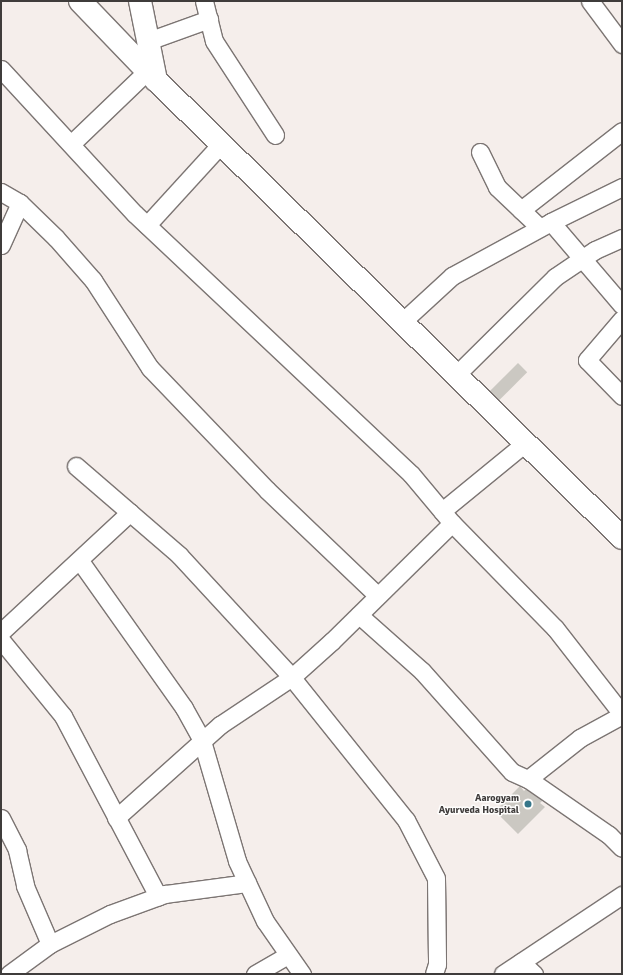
<!DOCTYPE html>
<html>
<head>
<meta charset="utf-8">
<style>
	body { margin:0 }
	#map { position:relative; width:623px; height:975px; overflow:hidden; background:#f5eeeb; font-family:Signika,sans-serif }
	div>[style] { position:absolute }
	.building>* { inset:0; background:#cbc8c2; transform-origin:0 0 }
	.roads { filter:drop-shadow(1px 0 #7c7573) drop-shadow(-1px 0 #7c7573) drop-shadow(0 1px #7c7573) drop-shadow(0 -1px #7c7573) }
	.street>* { height:17px; margin:-8.5px; padding:0 8.5px; transform-origin:8.5px; border-radius:8.5px; background:#fff }
	.secondary>* { height:22px; margin:-11px; padding:0 11px; transform-origin:11px; border-radius:11px; background:#fff }
	.dots>* { width:11px; height:11px; translate:-50% -50%; box-sizing:border-box; border:2px solid #fefdfc; border-radius:50% }
	span { translate:-50% -50%; white-space:nowrap; text-align:center; line-height:1.15; -webkit-text-stroke:3px #fefdfc; paint-order:stroke }
	.poi-label { font-size:10px; color:#3f3c3b; font-weight:700 }
	.right { translate:-100% -50%; text-align:right }
	.frame { position:absolute; inset:0; border:2px solid #3f3c3b; pointer-events:none }
</style>
</head>
<body>
<div id="map">
	<div class="building">
		<div style="left:518px;top:363px;width:13px;height:44px;rotate:45deg"></div>
		<div style="clip-path:polygon(538px 777px,552px 791px,540px 803px,545px 807px,518px 834px,495px 811px,520px 786px,524px 791px)"></div>
	</div>
	<div class="roads">
		<div class="street">
			<div style="left:204px;top:1px;width:41px;rotate:76deg"></div>
			<div style="left:214px;top:41px;width:112px;rotate:57deg"></div>
			<div style="left:590px;top:1px;width:54px;rotate:53.3deg"></div>
			<div style="left:148px;top:41px;width:65px;rotate:-19.8deg"></div>
			<div style="left:1px;top:69px;width:197px;rotate:47.3deg"></div>
			<div style="left:135px;top:214px;width:379px;rotate:43.3deg"></div>
			<div style="left:411px;top:474px;width:64px;rotate:50.1deg"></div>
			<div style="left:452px;top:523px;width:147px;rotate:45.6deg"></div>
			<div style="left:555px;top:628px;width:109px;rotate:52.1deg"></div>
			<div style="left:71px;top:144px;width:105px;rotate:-43.8deg"></div>
			<div style="left:480px;top:152px;width:39px;rotate:64deg"></div>
			<div style="left:497px;top:187px;width:59px;rotate:43.6deg"></div>
			<div style="left:1px;top:192px;width:22px;rotate:30deg"></div>
			<div style="left:20px;top:203px;width:50px;rotate:44.2deg"></div>
			<div style="left:56px;top:238px;width:56px;rotate:48.6deg"></div>
			<div style="left:93px;top:280px;width:105px;rotate:57.1deg"></div>
			<div style="left:150px;top:368px;width:169px;rotate:46.2deg"></div>
			<div style="left:267px;top:490px;width:153px;rotate:43.7deg"></div>
			<div style="left:521px;top:210px;width:128px;rotate:-38deg"></div>
			<div style="left:551px;top:222px;width:79px;rotate:-26.2deg"></div>
			<div style="left:147px;top:225px;width:110px;rotate:-47.6deg"></div>
			<div style="left:1px;top:245px;width:46px;rotate:-65.7deg"></div>
			<div style="left:622px;top:319px;width:54px;rotate:130.5deg"></div>
			<div style="left:587px;top:360px;width:50px;rotate:45.8deg"></div>
			<div style="left:402px;top:322px;width:68px;rotate:-42.6deg"></div>
			<div style="left:452px;top:276px;width:113px;rotate:-28.6deg"></div>
			<div style="left:551px;top:222px;width:109px;rotate:49.5deg"></div>
			<div style="left:456px;top:375px;width:139px;rotate:-44.7deg"></div>
			<div style="left:555px;top:277px;width:48px;rotate:-34deg"></div>
			<div style="left:595px;top:250px;width:30px;rotate:-24deg"></div>
			<div style="left:76px;top:466px;width:136px;rotate:40.8deg"></div>
			<div style="left:179px;top:555px;width:162px;rotate:47.3deg"></div>
			<div style="left:289px;top:674px;width:187px;rotate:51.3deg"></div>
			<div style="left:406px;top:820px;width:65px;rotate:62.7deg"></div>
			<div style="left:436px;top:878px;width:86px;rotate:89.3deg"></div>
			<div style="left:437px;top:964px;width:10px;rotate:107deg"></div>
			<div style="left:442px;top:511px;width:107px;rotate:-39.3deg"></div>
			<div style="left:80px;top:561px;width:180px;rotate:54.7deg"></div>
			<div style="left:184px;top:708px;width:38px;rotate:61deg"></div>
			<div style="left:202px;top:741px;width:125px;rotate:73.7deg"></div>
			<div style="left:237px;top:861px;width:66px;rotate:65deg"></div>
			<div style="left:265px;top:921px;width:65px;rotate:55.1deg"></div>
			<div style="left:359px;top:615px;width:84px;rotate:41.6deg"></div>
			<div style="left:422px;top:671px;width:135px;rotate:48.3deg"></div>
			<div style="left:512px;top:772px;width:17px;rotate:24deg"></div>
			<div style="left:1px;top:632px;width:176px;rotate:-42.9deg"></div>
			<div style="left:1px;top:640px;width:98px;rotate:50.8deg"></div>
			<div style="left:63px;top:716px;width:204px;rotate:62.2deg"></div>
			<div style="left:622px;top:715px;width:48px;rotate:151.3deg"></div>
			<div style="left:580px;top:738px;width:66px;rotate:141.7deg"></div>
			<div style="left:528px;top:779px;width:98px;rotate:34.7deg"></div>
			<div style="left:609px;top:835px;width:18px;rotate:45deg"></div>
			<div style="left:1px;top:818px;width:36px;rotate:63deg"></div>
			<div style="left:17px;top:850px;width:37px;rotate:77deg"></div>
			<div style="left:25px;top:886px;width:63px;rotate:66.7deg"></div>
			<div style="left:116px;top:818px;width:140px;rotate:-41.8deg"></div>
			<div style="left:220px;top:725px;width:87px;rotate:-33.7deg"></div>
			<div style="left:292px;top:677px;width:54px;rotate:-42deg"></div>
			<div style="left:332px;top:641px;width:168px;rotate:-44.5deg"></div>
			<div style="left:521px;top:962px;width:18px;rotate:43deg"></div>
			<div style="left:9px;top:974px;width:51px;rotate:-36.2deg"></div>
			<div style="left:50px;top:944px;width:67px;rotate:-26.6deg"></div>
			<div style="left:110px;top:914px;width:59px;rotate:-20deg"></div>
			<div style="left:165px;top:894px;width:83px;rotate:-7.6deg"></div>
			<div style="left:255px;top:974px;width:38px;rotate:-30deg"></div>
			<div style="left:503px;top:974px;width:143px;rotate:-33.6deg"></div>
		</div>
		<div class="secondary">
			<div style="left:80px;top:1px;width:110px;rotate:46.1deg"></div>
			<div style="left:156px;top:80px;width:653px;rotate:44.5deg"></div>
			<div style="left:140px;top:1px;width:81px;rotate:78.6deg"></div>
		</div>
	</div>
	<div class="dots">
		<div style="left:528px;top:804px;background:#36768a"></div>
	</div>
	<div class="poi-label">
		<span class="right" style="left:519px;top:804px">Aarogyam<br>Ayurveda Hospital</span>
	</div>
	<div class="frame"></div>
</div>
</body>
</html>
